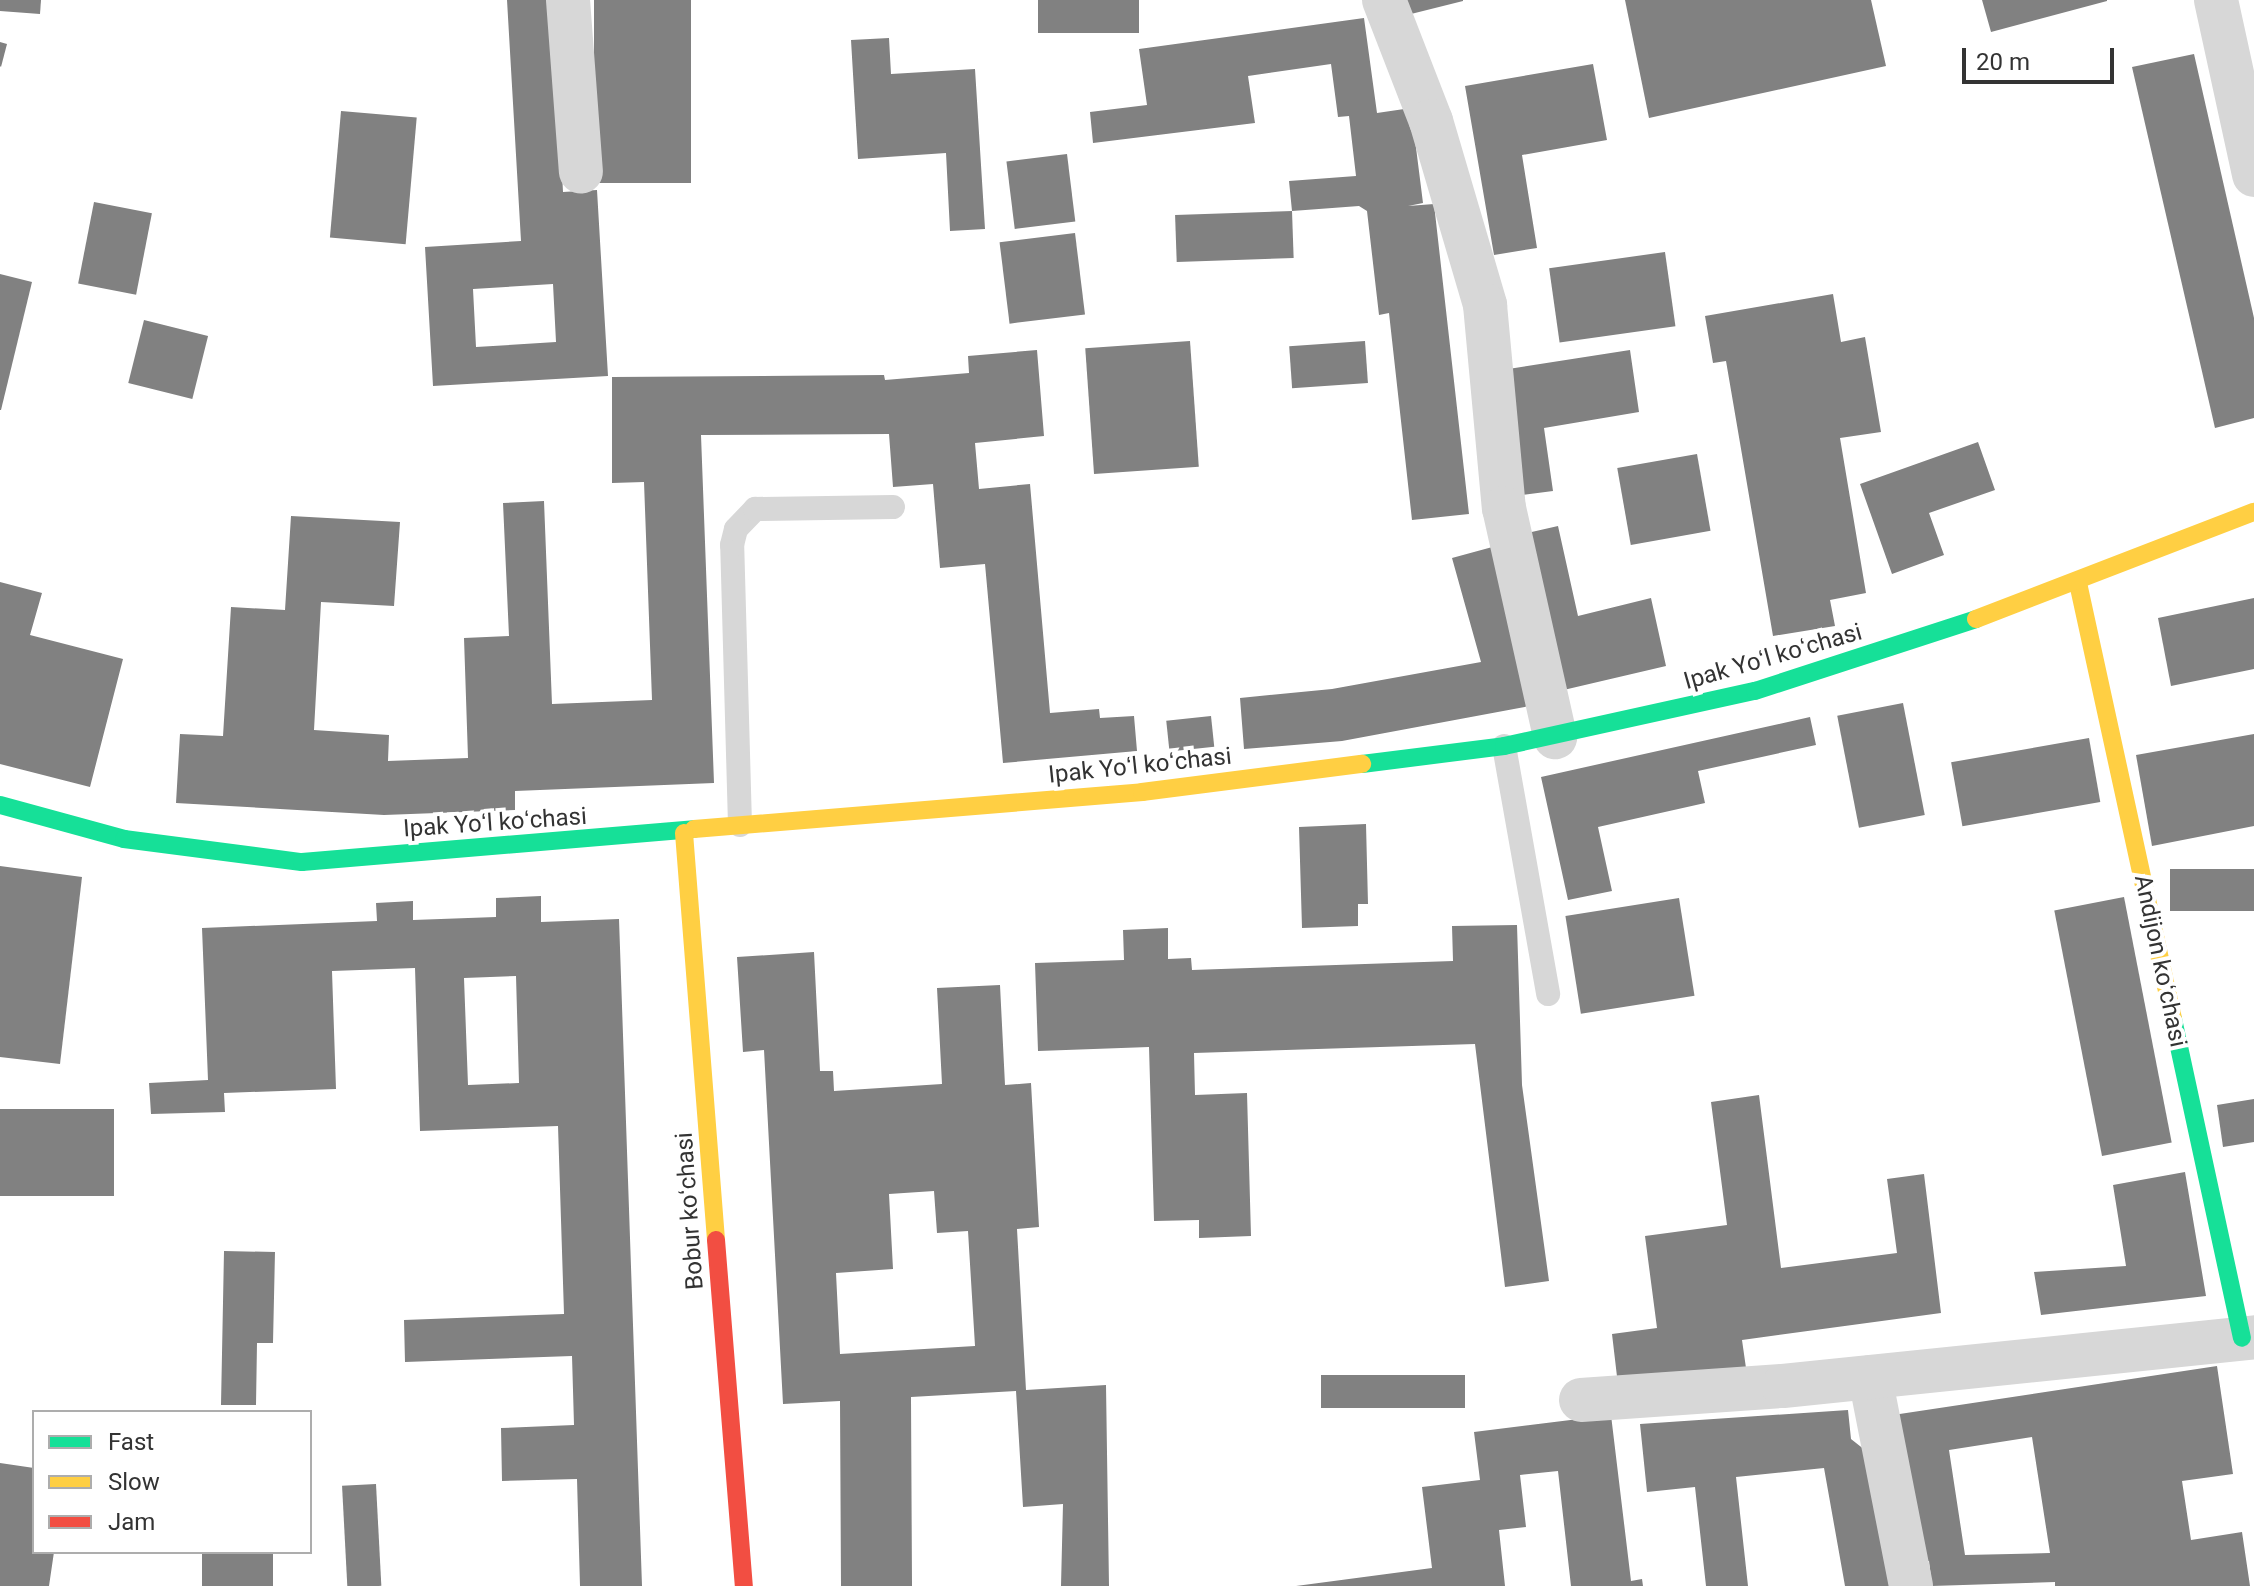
<!DOCTYPE html>
<html>
<head>
<meta charset="utf-8">
<style>
	body { margin:0 }
	#map { position:relative; width:2254px; height:1586px; overflow:hidden; background:#fff; font-family:Roboto,sans-serif }
	div>[style] { position:absolute }
	.building>* { inset:0; background:#818181; transform-origin:0 0 }
	.lane>* { height:24px; margin:-12px; padding:0 12px; transform-origin:12px; border-radius:12px; background:#d7d7d7 }
	.street>* { height:44px; margin:-22px; padding:0 22px; transform-origin:22px; border-radius:22px; background:#d7d7d7 }
	.fast>* { height:18px; margin:-9px; padding:0 9px; transform-origin:9px; border-radius:9px; background:#16e098 }
	.slow>* { height:18px; margin:-9px; padding:0 9px; transform-origin:9px; border-radius:9px; background:#ffcf43 }
	.jam>* { height:18px; margin:-9px; padding:0 9px; transform-origin:9px; border-radius:9px; background:#f24e42 }
	span { translate:-50% -50%; white-space:nowrap; text-align:center; line-height:1.15; -webkit-text-stroke:8px #fff; paint-order:stroke }
	.street-label { font-size:24px; color:#333 }
	.legend { position:absolute; left:32px; top:1410px; width:280px; height:144px; box-sizing:border-box; background:#fff; border:2px solid #adadad; margin:0; padding:10px 14px; list-style:none; font-size:24px; color:#333 }
	.legend li { display:flex; align-items:center; gap:16px; height:40px }
	.legend b { width:40px; border:2px solid #adadad }
	.scale { position:absolute; left:1962px; top:48px; width:152px; height:36px; box-sizing:border-box; border:4px solid #333; border-top:0; padding-left:10px; font-size:24px; line-height:28px; white-space:nowrap; color:#333; -webkit-text-stroke:6px #fff; paint-order:stroke }
</style>
</head>
<body>
<div id="map">
	<div class="building">
		<div style="clip-path:polygon(0 0,41px 0,40px 14px,0 11px)"></div>
		<div style="clip-path:polygon(evenodd,507px 0,553px 0,563px 192px,597px 190px,608px 376px,433px 386px,425px 247px,521px 241px,507px 0,553px 284px,556px 342px,476px 347px,473px 289px,553px 284px)"></div>
		<div style="left:594px;top:0;width:97px;height:183px"></div>
		<div style="left:1038px;top:0;width:101px;height:33px"></div>
		<div style="clip-path:polygon(1399px 0,1463px 0,1463px 1px,1403px 16px)"></div>
		<div style="clip-path:polygon(1625px 0,1871px 0,1886px 66px,1649px 118px)"></div>
		<div style="clip-path:polygon(1982px 0,2107px 0,2107px 1px,1991px 32px)"></div>
		<div style="clip-path:polygon(1364px 18px,1377px 113px,1411px 108px,1423px 203px,1408px 206px,1434px 204px,1469px 514px,1412px 520px,1389px 313px,1379px 315px,1367px 211px,1359px 206px,1292px 211px,1289px 181px,1356px 176px,1349px 116px,1338px 117px,1331px 64px,1248px 76px,1255px 123px,1093px 143px,1090px 112px,1147px 105px,1139px 49px)"></div>
		<div style="clip-path:polygon(889px 38px,891px 74px,975px 69px,985px 229px,950px 231px,946px 153px,858px 159px,851px 40px)"></div>
		<div style="clip-path:polygon(0 42px,7px 44px,1px 67px,0 66px)"></div>
		<div style="clip-path:polygon(2194px 54px,2254px 318px,2254px 418px,2215px 428px,2132px 67px)"></div>
		<div style="clip-path:polygon(1593px 64px,1607px 140px,1522px 155px,1537px 248px,1494px 255px,1465px 86px)"></div>
		<div style="left:341px;top:111px;width:76px;height:127px;rotate:5deg"></div>
		<div style="left:1067px;top:154px;width:68px;height:61px;rotate:83deg"></div>
		<div style="left:94px;top:202px;width:59px;height:83px;rotate:11deg"></div>
		<div style="left:1292px;top:211px;width:47px;height:117px;rotate:88deg"></div>
		<div style="left:1075px;top:233px;width:82px;height:76px;rotate:83deg"></div>
		<div style="left:1665px;top:252px;width:75px;height:117px;rotate:82deg"></div>
		<div style="clip-path:polygon(0 274px,32px 282px,1px 410px,0 410px)"></div>
		<div style="clip-path:polygon(1833px 294px,1841px 342px,1865px 337px,1881px 432px,1840px 438px,1866px 593px,1830px 600px,1835px 626px,1773px 636px,1726px 361px,1713px 363px,1705px 316px)"></div>
		<div style="left:144px;top:320px;width:66px;height:65px;rotate:14deg"></div>
		<div style="left:1190px;top:341px;width:126px;height:105px;rotate:86deg"></div>
		<div style="left:1365px;top:341px;width:42px;height:76px;rotate:86deg"></div>
		<div style="clip-path:polygon(1037px 350px,1044px 436px,975px 443px,979px 489px,1030px 484px,1050px 713px,1099px 709px,1100px 718px,1134px 716px,1137px 751px,1003px 763px,985px 564px,940px 568px,933px 484px,893px 487px,889px 434px,701px 435px,714px 783px,515px 791px,515px 810px,384px 815px,176px 803px,180px 734px,223px 736px,231px 607px,285px 610px,291px 516px,400px 522px,394px 606px,321px 602px,314px 730px,389px 735px,388px 761px,468px 758px,464px 638px,509px 636px,503px 503px,544px 501px,552px 704px,652px 700px,644px 482px,612px 483px,612px 377px,884px 375px,885px 380px,969px 373px,968px 356px)"></div>
		<div style="clip-path:polygon(1630px 350px,1639px 412px,1544px 428px,1553px 491px,1522px 495px,1502px 370px)"></div>
		<div style="clip-path:polygon(1978px 442px,1995px 490px,1929px 513px,1944px 555px,1892px 574px,1860px 484px)"></div>
		<div style="left:1697px;top:454px;width:78px;height:81px;rotate:80deg"></div>
		<div style="clip-path:polygon(1558px 526px,1578px 616px,1651px 598px,1666px 666px,1555px 692px,1519px 535px)"></div>
		<div style="clip-path:polygon(1496px 546px,1535px 705px,1342px 741px,1244px 749px,1240px 698px,1332px 689px,1481px 662px,1452px 558px)"></div>
		<div style="clip-path:polygon(0 582px,42px 593px,30px 635px,123px 659px,90px 787px,0 764px)"></div>
		<div style="clip-path:polygon(2254px 598px,2254px 669px,2171px 686px,2158px 618px)"></div>
		<div style="left:1903px;top:703px;width:114px;height:67px;rotate:79deg"></div>
		<div style="left:1211px;top:716px;width:31px;height:45px;rotate:84deg"></div>
		<div style="clip-path:polygon(1810px 717px,1816px 745px,1698px 771px,1705px 803px,1598px 827px,1612px 891px,1568px 900px,1541px 777px)"></div>
		<div style="clip-path:polygon(2254px 734px,2254px 826px,2152px 846px,2136px 755px)"></div>
		<div style="left:2089px;top:738px;width:65px;height:140px;rotate:80deg"></div>
		<div style="clip-path:polygon(1366px 824px,1368px 904px,1358px 904px,1358px 926px,1302px 928px,1299px 827px)"></div>
		<div style="clip-path:polygon(0 866px,82px 877px,60px 1064px,0 1057px)"></div>
		<div style="left:2254px;top:869px;width:42px;height:84px;rotate:90deg"></div>
		<div style="clip-path:polygon(evenodd,541px 896px,541px 922px,619px 919px,642px 1586px,580px 1586px,577px 1479px,502px 1481px,501px 1428px,574px 1425px,572px 1356px,405px 1362px,404px 1320px,564px 1314px,558px 1126px,420px 1131px,415px 968px,332px 971px,336px 1089px,224px 1093px,225px 1112px,151px 1114px,149px 1083px,208px 1080px,202px 928px,377px 921px,376px 903px,413px 901px,413px 920px,496px 917px,496px 898px,541px 896px,516px 976px,519px 1083px,468px 1085px,464px 978px,516px 976px)"></div>
		<div style="left:2124px;top:897px;width:250px;height:71px;rotate:79deg"></div>
		<div style="left:1679px;top:898px;width:99px;height:115px;rotate:81deg"></div>
		<div style="clip-path:polygon(1517px 925px,1522px 1085px,1549px 1281px,1505px 1287px,1475px 1044px,1194px 1053px,1195px 1095px,1247px 1093px,1251px 1236px,1199px 1238px,1199px 1220px,1154px 1221px,1149px 1047px,1038px 1051px,1035px 963px,1124px 960px,1123px 930px,1168px 928px,1168px 959px,1191px 958px,1192px 970px,1453px 961px,1452px 926px)"></div>
		<div style="clip-path:polygon(evenodd,814px 952px,820px 1071px,833px 1071px,834px 1091px,942px 1084px,937px 988px,1000px 985px,1005px 1085px,1031px 1083px,1039px 1227px,1017px 1229px,1026px 1390px,1106px 1385px,1109px 1586px,1061px 1586px,1063px 1504px,1023px 1507px,1016px 1391px,911px 1397px,912px 1586px,841px 1586px,840px 1401px,783px 1404px,764px 1050px,743px 1052px,737px 957px,814px 952px,934px 1191px,937px 1233px,968px 1231px,975px 1346px,840px 1354px,836px 1273px,893px 1269px,889px 1194px,934px 1191px)"></div>
		<div style="clip-path:polygon(1759px 1095px,1781px 1268px,1897px 1253px,1887px 1179px,1924px 1174px,1941px 1313px,1742px 1340px,1746px 1368px,1618px 1385px,1612px 1334px,1657px 1328px,1645px 1236px,1727px 1225px,1711px 1102px)"></div>
		<div style="clip-path:polygon(2254px 1099px,2254px 1142px,2223px 1147px,2217px 1105px)"></div>
		<div style="left:0;top:1109px;width:114px;height:87px"></div>
		<div style="clip-path:polygon(2185px 1172px,2206px 1296px,2041px 1315px,2034px 1272px,2126px 1266px,2113px 1185px)"></div>
		<div style="clip-path:polygon(224px 1251px,275px 1252px,273px 1343px,257px 1343px,256px 1405px,221px 1405px)"></div>
		<div style="clip-path:polygon(evenodd,2217px 1366px,2233px 1474px,2182px 1481px,2191px 1540px,2242px 1532px,2250px 1586px,2055px 1586px,2055px 1582px,1932px 1586px,1929px 1561px,1916px 1563px,1893px 1415px,2217px 1366px,2032px 1437px,2050px 1553px,1965px 1555px,1949px 1450px,2032px 1437px)"></div>
		<div style="left:1321px;top:1375px;width:144px;height:33px"></div>
		<div style="clip-path:polygon(1848px 1410px,1851px 1439px,1875px 1458px,1897px 1586px,1845px 1586px,1824px 1468px,1736px 1477px,1748px 1586px,1706px 1586px,1695px 1487px,1647px 1492px,1640px 1424px)"></div>
		<div style="clip-path:polygon(1611px 1415px,1631px 1581px,1642px 1579px,1643px 1586px,1571px 1586px,1558px 1471px,1520px 1475px,1526px 1527px,1499px 1530px,1505px 1586px,1296px 1586px,1432px 1568px,1422px 1487px,1480px 1480px,1474px 1432px)"></div>
		<div style="clip-path:polygon(0 1463px,34px 1468px,34px 1552px,54px 1552px,49px 1586px,0 1586px)"></div>
		<div style="left:376px;top:1484px;width:102px;height:34px;rotate:87deg"></div>
		<div style="left:202px;top:1552px;width:71px;height:34px"></div>
	</div>
	<div class="lane">
		<div style="left:1504px;top:746px;width:252px;rotate:79.9deg"></div>
		<div style="left:740px;top:825px;width:280px;rotate:-91.6deg"></div>
		<div style="left:732px;top:545px;width:16px;rotate:-76deg"></div>
		<div style="left:736px;top:529px;width:28px;rotate:-46deg"></div>
		<div style="left:755px;top:509px;width:138px;rotate:-0.8deg"></div>
	</div>
	<div class="street">
		<div style="left:568px;top:0;width:172px;rotate:85.7deg"></div>
		<div style="left:1384px;top:0;width:130px;rotate:68.8deg"></div>
		<div style="left:1431px;top:121px;width:192px;rotate:73.6deg"></div>
		<div style="left:1485px;top:305px;width:204px;rotate:84.7deg"></div>
		<div style="left:1504px;top:508px;width:235px;rotate:77.4deg"></div>
		<div style="left:2216px;top:0;width:179px;rotate:77.7deg"></div>
		<div style="left:1870px;top:1377px;width:213px;rotate:78.9deg"></div>
		<div style="left:1581px;top:1400px;width:202px;rotate:-4deg"></div>
		<div style="left:1783px;top:1386px;width:474px;rotate:-5.9deg"></div>
	</div>
	<div class="fast">
		<div style="left:1362px;top:764px;width:143px;rotate:-7.2deg"></div>
		<div style="left:1504px;top:746px;width:257px;rotate:-12.4deg"></div>
		<div style="left:1755px;top:691px;width:232px;rotate:-18deg"></div>
		<div style="left:0;top:805px;width:129px;rotate:15.3deg"></div>
		<div style="left:124px;top:839px;width:179px;rotate:7.4deg"></div>
		<div style="left:302px;top:862px;width:393px;rotate:-4.8deg"></div>
		<div style="left:2173px;top:1019px;width:326px;rotate:77.8deg"></div>
	</div>
	<div class="slow">
		<div style="left:2078px;top:583px;width:446px;rotate:77.7deg"></div>
		<div style="left:1976px;top:619px;width:298px;rotate:-21.1deg"></div>
		<div style="left:694px;top:829px;width:450px;rotate:-4.7deg"></div>
		<div style="left:1142px;top:792px;width:222px;rotate:-7.3deg"></div>
		<div style="left:684px;top:833px;width:408px;rotate:85.5deg"></div>
	</div>
	<div class="jam">
		<div style="left:716px;top:1240px;width:347px;rotate:85.4deg"></div>
	</div>
	<div class="street-label">
		<span style="left:1773px;top:657px;rotate:-16deg">Ipak Yoʻl koʻchasi</span>
		<span style="left:1140px;top:766px;rotate:-6deg">Ipak Yoʻl koʻchasi</span>
		<span style="left:495px;top:823px;rotate:-4deg">Ipak Yoʻl koʻchasi</span>
		<span style="left:2160px;top:961px;rotate:78deg">Andijon koʻchasi</span>
		<span style="left:690px;top:1211px;rotate:-94deg">Bobur koʻchasi</span>
	</div>
	<ul class="legend">
	<li><b style="height:10px;background:#16e098"></b>Fast</li>
	<li><b style="height:10px;background:#ffcf43"></b>Slow</li>
	<li><b style="height:10px;background:#f24e42"></b>Jam</li>
	</ul>
	<div class="scale">20 m</div>
</div>
</body>
</html>
